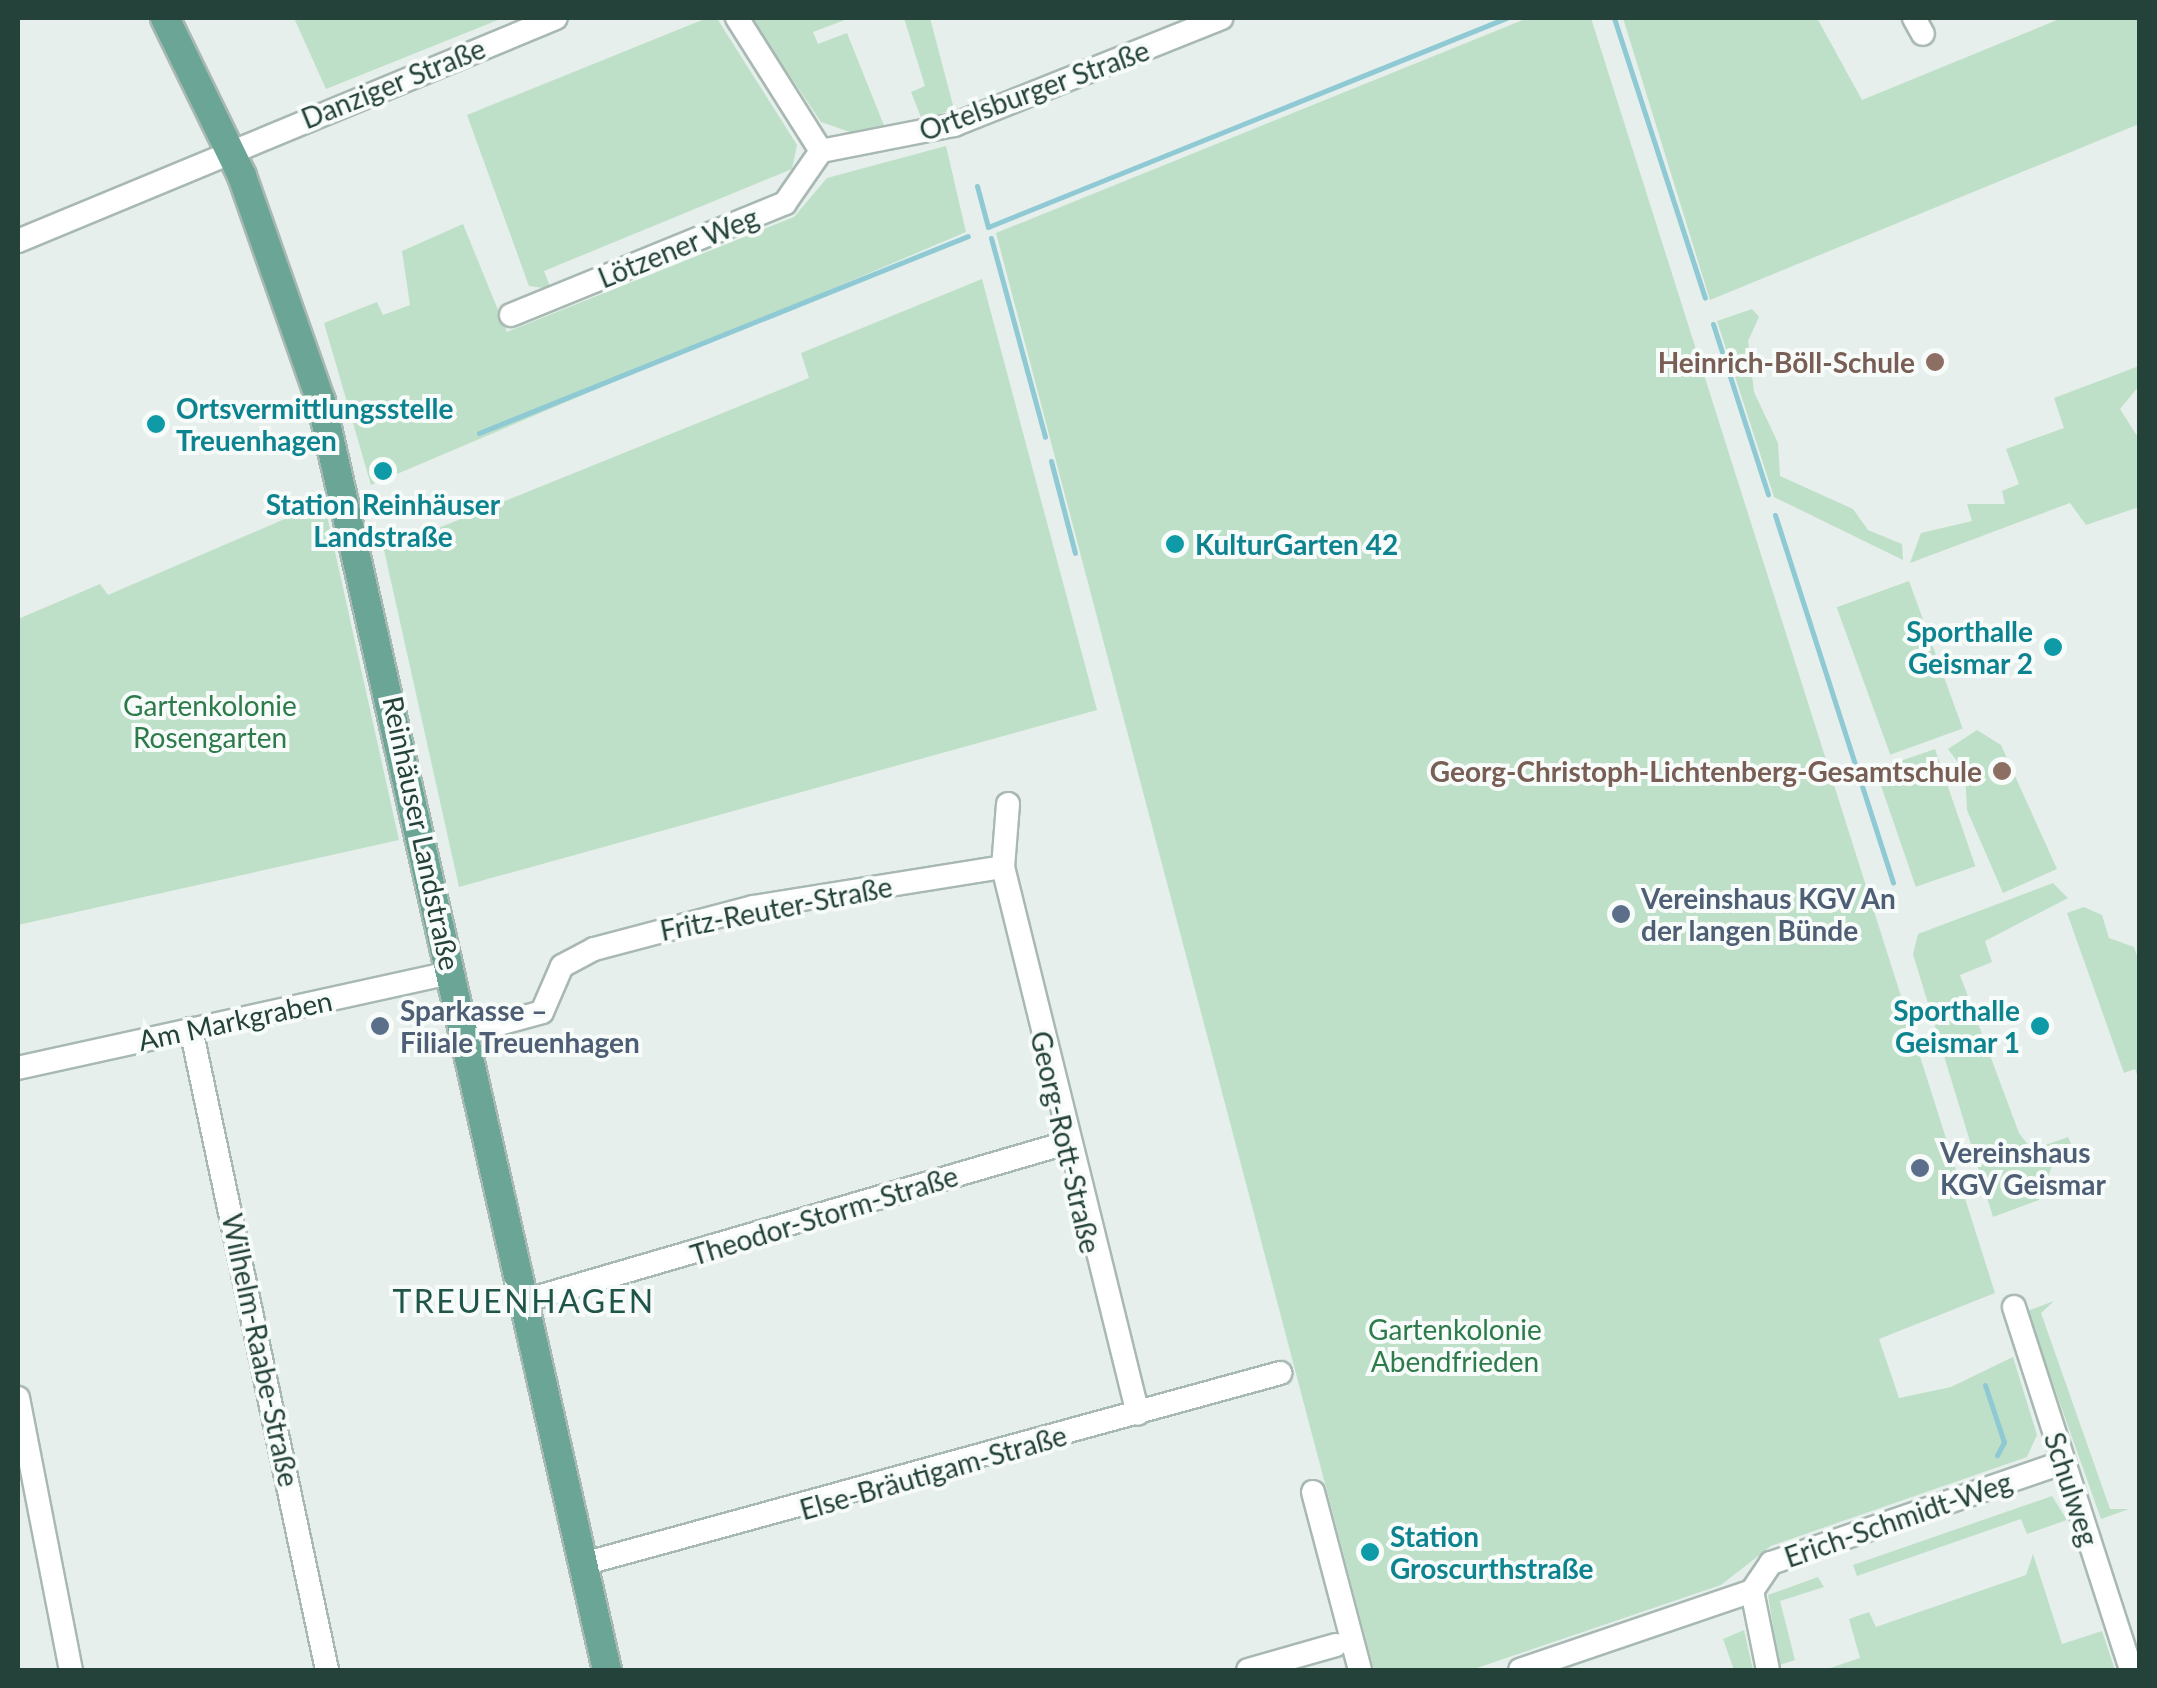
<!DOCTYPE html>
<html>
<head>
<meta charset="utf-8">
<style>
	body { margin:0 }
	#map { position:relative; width:2157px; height:1688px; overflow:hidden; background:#e6efeb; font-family:Lato,sans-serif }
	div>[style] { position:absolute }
	.green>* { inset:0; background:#bfe0c8; transform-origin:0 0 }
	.stream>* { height:5px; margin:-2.5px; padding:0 2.5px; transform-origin:2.5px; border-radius:2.5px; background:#8ec9d4 }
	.roads { filter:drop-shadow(2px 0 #a8b8b2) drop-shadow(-2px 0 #a8b8b2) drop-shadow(0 2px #a8b8b2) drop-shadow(0 -2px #a8b8b2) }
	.minor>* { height:22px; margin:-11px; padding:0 11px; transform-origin:11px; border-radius:11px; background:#fff }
	.major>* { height:28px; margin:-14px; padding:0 14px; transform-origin:14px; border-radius:14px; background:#6aa596 }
	.dots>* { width:28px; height:28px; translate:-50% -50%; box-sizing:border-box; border:5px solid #f7fbf9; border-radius:50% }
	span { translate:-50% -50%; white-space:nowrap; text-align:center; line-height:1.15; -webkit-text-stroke:8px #f7fbf9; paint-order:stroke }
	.street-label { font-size:28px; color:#24423a }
	.education-label { font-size:28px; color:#785e54; font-weight:700 }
	.right { translate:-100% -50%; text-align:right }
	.culture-label { font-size:28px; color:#0d838f; font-weight:700 }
	.left { translate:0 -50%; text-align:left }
	.park-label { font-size:28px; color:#2d7a4b }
	.service-label { font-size:28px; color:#4e5e75; font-weight:700 }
	.quarter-label { font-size:32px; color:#1f5548; letter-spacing:2.5px }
	.frame { position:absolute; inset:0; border:20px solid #24423a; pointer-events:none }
</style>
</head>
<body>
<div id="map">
	<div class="green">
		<div style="clip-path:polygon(294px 18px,503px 18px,326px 89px)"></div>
		<div style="clip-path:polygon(707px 18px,718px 20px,797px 145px,792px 169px,544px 271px,551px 289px,529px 286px,467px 115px)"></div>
		<div style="clip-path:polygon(751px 18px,850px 18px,813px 32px,818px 44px,847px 33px,885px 128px,850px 132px,821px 122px)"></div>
		<div style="clip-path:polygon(904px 18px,930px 18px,954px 109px,922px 120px,911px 92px,925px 86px)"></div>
		<div style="clip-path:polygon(1528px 18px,1591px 18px,1995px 1293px,1879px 1339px,1899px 1398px,1951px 1387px,2013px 1357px,2037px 1435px,2027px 1457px,1771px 1546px,1721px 1585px,1471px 1670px,1374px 1670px,996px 233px)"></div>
		<div style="clip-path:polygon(1623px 18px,1817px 18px,1862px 100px,2062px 18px,2139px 18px,2139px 124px,1710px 300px)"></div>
		<div style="clip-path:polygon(946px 146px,966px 232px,371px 485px,324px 323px,377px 302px,383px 315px,410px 305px,402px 251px,463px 224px,507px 332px,794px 217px,827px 178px)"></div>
		<div style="clip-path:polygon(982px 279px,1097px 710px,459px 887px,384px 550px,809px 378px,801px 353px)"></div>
		<div style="clip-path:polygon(1752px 309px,1759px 317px,1748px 341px,1754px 392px,1778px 443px,1780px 476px,1853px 509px,1868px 530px,1902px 544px,1903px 560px,1774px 497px,1717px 321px)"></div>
		<div style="clip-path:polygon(2139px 366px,2139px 386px,2120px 409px,2139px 439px,2139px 507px,2086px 525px,2070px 503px,1910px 563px,1921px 533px,1972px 521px,1967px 504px,2005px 504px,2002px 491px,2019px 484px,2006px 449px,2064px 428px,2054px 398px)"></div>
		<div style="clip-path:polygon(324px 502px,399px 840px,18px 925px,18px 619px,100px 584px,108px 595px)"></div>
		<div style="left:1909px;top:581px;width:157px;height:77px;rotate:70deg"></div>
		<div style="clip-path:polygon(1977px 730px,2001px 745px,2057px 869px,2003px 893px,1967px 810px,1965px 772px,1948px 749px)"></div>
		<div style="left:1935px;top:749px;width:124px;height:63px;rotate:71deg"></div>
		<div style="clip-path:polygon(2053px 883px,2068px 898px,1985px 941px,1992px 962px,1960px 975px,2019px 1133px,2032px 1150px,2068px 1137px,2072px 1146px,2058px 1151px,2039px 1200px,1993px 1217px,1913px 954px,1918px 934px)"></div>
		<div style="clip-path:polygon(2084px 907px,2102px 915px,2109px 938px,2134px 947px,2139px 962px,2139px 1080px,2135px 1069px,2124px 1073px,2067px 913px)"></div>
		<div style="clip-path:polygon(2054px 1301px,2041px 1313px,2110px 1509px,2129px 1509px,2101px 1519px,2027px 1311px)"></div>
		<div style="clip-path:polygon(2052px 1496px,2067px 1520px,2027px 1534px,2021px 1519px,1857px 1576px,1853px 1565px)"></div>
		<div style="clip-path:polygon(2033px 1554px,2062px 1644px,2102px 1631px,2115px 1670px,1824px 1670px,1860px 1658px,1849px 1619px,1869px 1612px,1876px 1627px,2026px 1575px)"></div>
		<div style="clip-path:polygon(1818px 1577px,1824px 1587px,1780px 1601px,1795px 1660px,1779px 1665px,1768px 1595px)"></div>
		<div style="clip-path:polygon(1744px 1630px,1753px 1670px,1734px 1670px,1723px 1639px)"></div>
	</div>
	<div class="stream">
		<div style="left:1614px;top:18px;width:294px;rotate:72deg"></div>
		<div style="left:977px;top:186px;width:42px;rotate:75deg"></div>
		<div style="left:988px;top:227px;width:559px;rotate:-21.97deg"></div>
		<div style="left:991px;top:238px;width:206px;rotate:74.8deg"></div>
		<div style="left:1713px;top:324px;width:179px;rotate:72.1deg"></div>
		<div style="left:479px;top:433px;width:527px;rotate:-21.94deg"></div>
		<div style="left:1051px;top:461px;width:95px;rotate:75.4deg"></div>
		<div style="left:1775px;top:515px;width:386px;rotate:72.2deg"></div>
		<div style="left:1985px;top:1385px;width:60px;rotate:71.6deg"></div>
		<div style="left:2004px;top:1442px;width:15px;rotate:118deg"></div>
	</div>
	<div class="roads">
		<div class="minor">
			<div style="left:737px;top:18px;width:157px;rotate:57.7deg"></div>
			<div style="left:821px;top:151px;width:136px;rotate:-11.1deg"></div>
			<div style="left:954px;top:125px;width:288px;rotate:-21.8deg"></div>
			<div style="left:1914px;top:18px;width:18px;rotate:61deg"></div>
			<div style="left:18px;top:241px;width:582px;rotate:-22.51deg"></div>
			<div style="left:511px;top:315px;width:296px;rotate:-22.2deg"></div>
			<div style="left:785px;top:203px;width:63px;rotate:-55.3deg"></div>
			<div style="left:1008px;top:804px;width:63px;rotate:94.5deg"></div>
			<div style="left:1003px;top:867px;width:563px;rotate:76.14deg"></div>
			<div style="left:191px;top:1029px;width:655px;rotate:78.02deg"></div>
			<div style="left:466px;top:1033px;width:79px;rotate:-15.4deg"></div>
			<div style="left:542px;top:1012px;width:50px;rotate:-66.5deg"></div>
			<div style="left:562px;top:966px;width:36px;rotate:-28deg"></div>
			<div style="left:594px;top:949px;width:164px;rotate:-14.8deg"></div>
			<div style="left:753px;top:907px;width:253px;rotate:-9.1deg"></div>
			<div style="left:18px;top:1068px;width:445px;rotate:-12.4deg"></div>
			<div style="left:524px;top:1301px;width:565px;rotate:-16.25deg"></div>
			<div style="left:2014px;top:1307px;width:381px;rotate:72.1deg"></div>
			<div style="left:18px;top:1398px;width:277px;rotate:79deg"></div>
			<div style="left:1313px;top:1492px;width:184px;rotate:75.2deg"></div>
			<div style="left:583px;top:1564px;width:723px;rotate:-15.32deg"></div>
			<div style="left:1248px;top:1670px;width:91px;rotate:-15.9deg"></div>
			<div style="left:1520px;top:1670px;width:245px;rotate:-18.8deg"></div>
			<div style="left:1768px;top:1670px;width:81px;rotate:-101.4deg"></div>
			<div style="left:1752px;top:1591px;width:34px;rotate:-56deg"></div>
			<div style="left:1771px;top:1563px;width:310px;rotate:-19deg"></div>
		</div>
		<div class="major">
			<div style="left:165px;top:18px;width:176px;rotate:64deg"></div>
			<div style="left:242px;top:176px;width:238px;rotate:70.7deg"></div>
			<div style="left:321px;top:401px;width:1301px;rotate:77.3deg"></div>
		</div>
	</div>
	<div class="dots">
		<div style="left:1935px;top:362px;background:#8d6e63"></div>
		<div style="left:156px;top:424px;background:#0f9aa8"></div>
		<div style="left:383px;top:471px;background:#0f9aa8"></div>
		<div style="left:1175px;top:544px;background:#0f9aa8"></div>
		<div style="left:2053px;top:647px;background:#0f9aa8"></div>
		<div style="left:2002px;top:771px;background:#8d6e63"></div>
		<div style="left:1621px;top:914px;background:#5c6f8a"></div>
		<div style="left:380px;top:1026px;background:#5c6f8a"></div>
		<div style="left:2040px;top:1026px;background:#0f9aa8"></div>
		<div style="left:1920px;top:1168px;background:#5c6f8a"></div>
		<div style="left:1370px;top:1552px;background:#0f9aa8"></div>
	</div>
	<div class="street-label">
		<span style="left:393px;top:83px;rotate:-22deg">Danziger Straße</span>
		<span style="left:1034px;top:90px;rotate:-20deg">Ortelsburger Straße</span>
		<span style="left:678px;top:247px;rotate:-22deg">Lötzener Weg</span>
		<span style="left:422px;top:833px;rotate:78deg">Reinhäuser Landstraße</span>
		<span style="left:776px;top:908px;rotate:-11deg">Fritz-Reuter-Straße</span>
		<span style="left:235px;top:1020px;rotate:-12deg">Am Markgraben</span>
		<span style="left:1066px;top:1142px;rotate:77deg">Georg-Rott-Straße</span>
		<span style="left:824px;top:1215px;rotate:-17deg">Theodor-Storm-Straße</span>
		<span style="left:261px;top:1350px;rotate:78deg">Wilhelm-Raabe-Straße</span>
		<span style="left:933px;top:1472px;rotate:-16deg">Else-Bräutigam-Straße</span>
		<span style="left:2072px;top:1489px;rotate:72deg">Schulweg</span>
		<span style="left:1898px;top:1519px;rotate:-19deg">Erich-Schmidt-Weg</span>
	</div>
	<div class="education-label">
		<span class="right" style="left:1915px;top:362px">Heinrich-Böll-Schule</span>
		<span class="right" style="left:1982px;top:771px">Georg-Christoph-Lichtenberg-Gesamtschule</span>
	</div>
	<div class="culture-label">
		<span class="left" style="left:176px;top:424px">Ortsvermittlungsstelle<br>Treuenhagen</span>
		<span style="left:383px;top:520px">Station Reinhäuser<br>Landstraße</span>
		<span class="left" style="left:1195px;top:544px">KulturGarten 42</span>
		<span class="right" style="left:2033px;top:647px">Sporthalle<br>Geismar 2</span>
		<span class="right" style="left:2020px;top:1026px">Sporthalle<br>Geismar 1</span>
		<span class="left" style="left:1390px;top:1552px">Station<br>Groscurthstraße</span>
	</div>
	<div class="park-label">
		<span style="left:210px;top:721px">Gartenkolonie<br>Rosengarten</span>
		<span style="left:1455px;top:1345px">Gartenkolonie<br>Abendfrieden</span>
	</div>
	<div class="service-label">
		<span class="left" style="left:1641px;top:914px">Vereinshaus KGV An<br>der langen Bünde</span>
		<span class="left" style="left:400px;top:1026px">Sparkasse –<br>Filiale Treuenhagen</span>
		<span class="left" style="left:1940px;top:1168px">Vereinshaus<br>KGV Geismar</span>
	</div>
	<div class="quarter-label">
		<span style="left:524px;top:1301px">TREUENHAGEN</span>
	</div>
	<div class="frame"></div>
</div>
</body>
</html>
